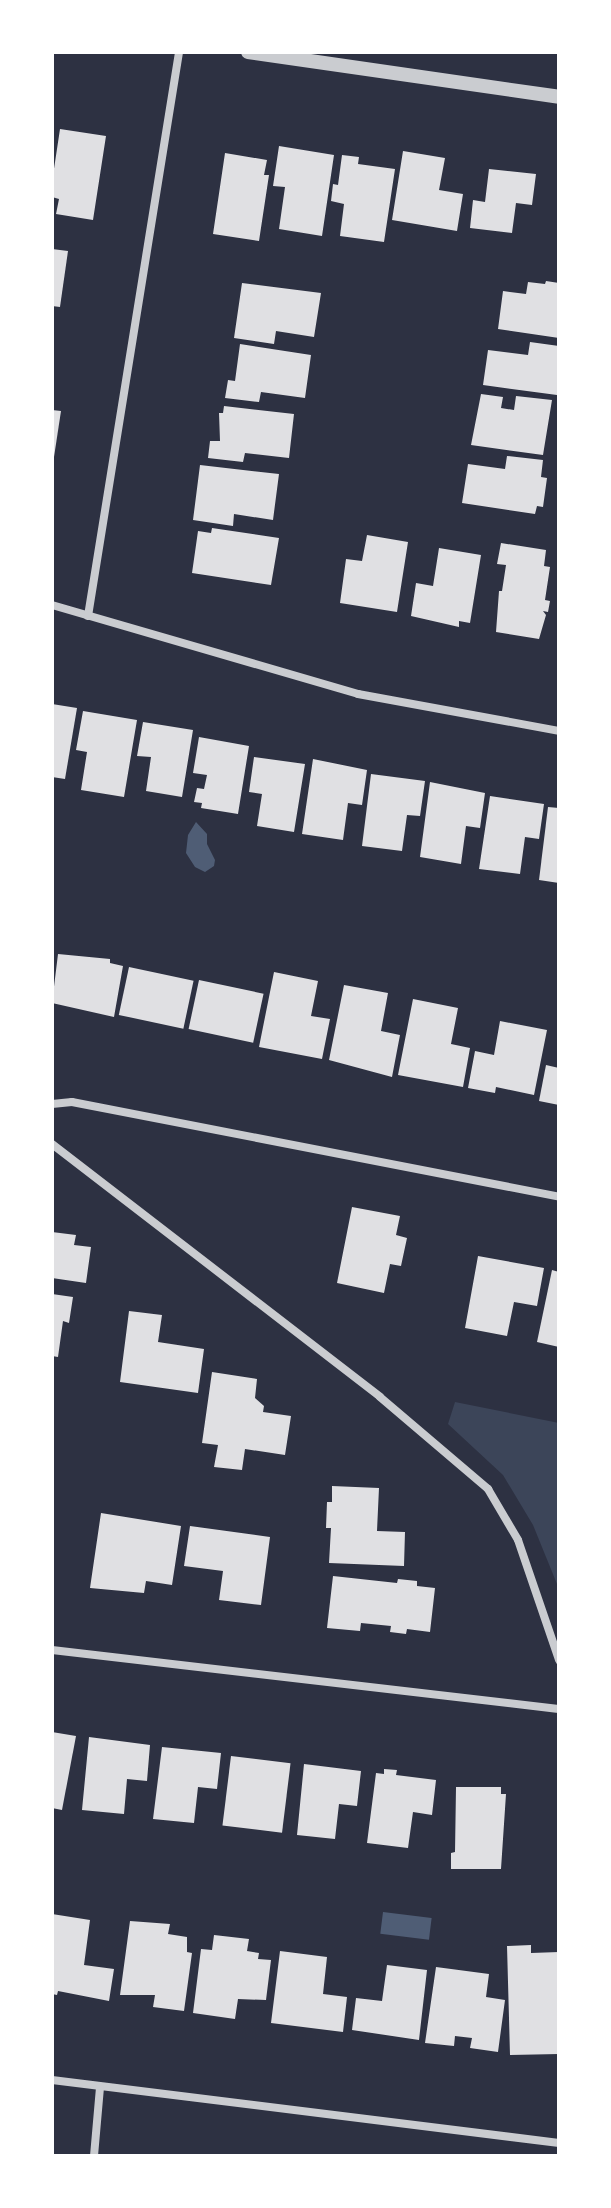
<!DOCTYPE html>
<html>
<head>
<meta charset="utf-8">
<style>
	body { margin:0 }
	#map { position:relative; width:611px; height:2208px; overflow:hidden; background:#2d3142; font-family:Roboto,sans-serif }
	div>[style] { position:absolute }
	.green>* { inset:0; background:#3c4559 }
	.water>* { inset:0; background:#4f5d75; transform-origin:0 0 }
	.building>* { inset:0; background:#e0e0e3; transform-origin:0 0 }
	.minor>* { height:8px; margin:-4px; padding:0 4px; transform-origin:4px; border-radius:4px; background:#caccd0 }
	.tertiary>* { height:14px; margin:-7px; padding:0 7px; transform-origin:7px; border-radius:7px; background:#caccd0 }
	span { translate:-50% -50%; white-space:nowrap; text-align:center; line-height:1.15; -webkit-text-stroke:7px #fff; paint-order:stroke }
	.frame { position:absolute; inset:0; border:54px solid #fff; pointer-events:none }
</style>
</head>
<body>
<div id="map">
	<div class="green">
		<div style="clip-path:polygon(455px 1402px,559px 1423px,559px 1589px,533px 1525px,503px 1475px,448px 1424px)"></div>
	</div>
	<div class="water">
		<div style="clip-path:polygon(196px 822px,207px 834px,207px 844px,215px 860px,214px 866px,205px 872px,195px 867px,186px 853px,188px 835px)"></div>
		<div style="left:383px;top:1912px;width:49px;height:22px;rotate:7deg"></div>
	</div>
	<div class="building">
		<div style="clip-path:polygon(60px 129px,106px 136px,93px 220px,56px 214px,59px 199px,52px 197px,52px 182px)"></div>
		<div style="clip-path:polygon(279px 146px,334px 155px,322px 236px,279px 229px,285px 187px,273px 186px)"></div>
		<div style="clip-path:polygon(403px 151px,445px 158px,439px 190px,463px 194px,457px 231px,392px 220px)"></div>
		<div style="clip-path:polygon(225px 153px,267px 160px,264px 175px,269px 175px,259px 241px,213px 234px)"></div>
		<div style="clip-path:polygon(342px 155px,359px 157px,358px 164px,395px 169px,384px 242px,340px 236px,344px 204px,331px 201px,333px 184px,338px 185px)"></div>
		<div style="clip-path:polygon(489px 169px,536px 174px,532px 205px,516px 203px,512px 233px,470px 228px,473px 200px,485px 202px)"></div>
		<div style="clip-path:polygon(52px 249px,68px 251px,60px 307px,52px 306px)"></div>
		<div style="clip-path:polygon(546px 281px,559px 283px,559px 338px,498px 329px,503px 291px,526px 294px,528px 282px,545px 284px)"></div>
		<div style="clip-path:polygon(242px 283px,321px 293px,314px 337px,276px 331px,274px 344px,234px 338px)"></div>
		<div style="clip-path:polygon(530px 342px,559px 346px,557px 395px,483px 385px,488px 350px,528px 355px)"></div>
		<div style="clip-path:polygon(240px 344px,311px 355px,305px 398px,261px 392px,259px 402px,225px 398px,228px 380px,235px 381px)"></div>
		<div style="clip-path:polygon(481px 394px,503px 397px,501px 408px,514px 410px,516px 396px,552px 400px,543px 455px,471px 445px)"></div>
		<div style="clip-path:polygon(224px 406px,294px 414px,289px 458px,245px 453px,243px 462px,208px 458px,210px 441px,220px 441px,219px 413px,223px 413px)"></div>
		<div style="clip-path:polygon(52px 410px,61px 411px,54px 457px,52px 457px)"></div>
		<div style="clip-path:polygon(507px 456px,543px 460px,541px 477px,547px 478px,543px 507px,537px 506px,535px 514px,462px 503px,468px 464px,505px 469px)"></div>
		<div style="clip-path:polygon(200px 465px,279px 474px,273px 520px,234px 514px,233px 526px,193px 520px)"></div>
		<div style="clip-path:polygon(212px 528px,279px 538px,271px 585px,192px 573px,198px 531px,211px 533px)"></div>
		<div style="clip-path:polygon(367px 535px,408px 542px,397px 612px,340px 603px,346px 559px,362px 561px)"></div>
		<div style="clip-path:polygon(501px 543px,546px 550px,544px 566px,550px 567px,545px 600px,550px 601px,548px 612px,543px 611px,546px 615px,539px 639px,496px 632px,499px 591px,502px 591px,506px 565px,497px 564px)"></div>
		<div style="clip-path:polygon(439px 548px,481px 555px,470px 623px,459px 621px,459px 627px,411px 616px,416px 583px,433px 586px)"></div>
		<div style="clip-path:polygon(52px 704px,77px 708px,65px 779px,52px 777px)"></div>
		<div style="clip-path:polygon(83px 711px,137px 720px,124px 797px,81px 790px,87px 752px,76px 750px)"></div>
		<div style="clip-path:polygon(143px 722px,193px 730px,182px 797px,146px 791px,151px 757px,137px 756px)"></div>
		<div style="clip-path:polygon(199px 737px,249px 746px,238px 814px,201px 808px,202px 803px,194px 802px,197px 788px,204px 789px,207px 775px,193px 773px)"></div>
		<div style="clip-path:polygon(254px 757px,305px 764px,294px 832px,257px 826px,262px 794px,249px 792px)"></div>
		<div style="clip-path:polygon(313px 759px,367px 770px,362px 805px,348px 803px,343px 840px,302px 834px)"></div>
		<div style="clip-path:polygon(371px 774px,425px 781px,420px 816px,407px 815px,402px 851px,362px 846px)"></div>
		<div style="clip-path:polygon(430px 782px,485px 793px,480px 828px,466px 826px,461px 864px,420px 857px)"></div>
		<div style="clip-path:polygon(490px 796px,544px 804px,539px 839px,525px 837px,520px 874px,479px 869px)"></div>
		<div style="clip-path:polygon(548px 807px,559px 808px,559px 883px,539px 880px)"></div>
		<div style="clip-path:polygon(58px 954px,110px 959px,110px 963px,123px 966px,114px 1017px,52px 1003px)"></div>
		<div style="left:129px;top:967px;width:66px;height:49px;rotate:12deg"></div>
		<div style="clip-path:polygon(274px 972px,318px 981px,311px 1016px,330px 1019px,322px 1059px,259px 1047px)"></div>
		<div style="left:199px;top:980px;width:66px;height:50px;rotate:12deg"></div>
		<div style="clip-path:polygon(344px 985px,388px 993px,381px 1031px,400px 1035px,392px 1077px,329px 1060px)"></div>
		<div style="clip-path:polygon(413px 999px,458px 1008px,451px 1044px,470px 1048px,463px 1087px,398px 1075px)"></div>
		<div style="clip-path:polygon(500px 1021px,547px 1030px,534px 1095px,496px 1087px,495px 1093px,468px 1088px,475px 1051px,494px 1055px)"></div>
		<div style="clip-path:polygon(546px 1065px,559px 1068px,559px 1105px,539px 1101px)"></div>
		<div style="clip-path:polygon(352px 1207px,400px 1216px,396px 1235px,407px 1238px,401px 1266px,390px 1264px,384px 1293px,337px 1283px)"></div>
		<div style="clip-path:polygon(52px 1232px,76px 1235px,74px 1245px,91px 1247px,86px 1283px,52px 1278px)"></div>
		<div style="clip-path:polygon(478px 1256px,544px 1268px,537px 1306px,514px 1302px,507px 1336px,465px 1328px)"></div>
		<div style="clip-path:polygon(552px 1270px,559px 1272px,559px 1347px,537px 1342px)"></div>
		<div style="clip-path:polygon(52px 1294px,73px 1297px,69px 1323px,63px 1321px,58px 1357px,52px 1356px)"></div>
		<div style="clip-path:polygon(129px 1311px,162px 1315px,158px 1342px,204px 1349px,198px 1393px,120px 1382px)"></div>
		<div style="clip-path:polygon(212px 1372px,257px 1379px,255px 1398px,264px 1406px,263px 1412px,291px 1416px,285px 1455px,245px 1449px,242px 1470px,214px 1467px,218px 1445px,202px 1443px)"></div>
		<div style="clip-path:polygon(332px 1486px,379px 1488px,377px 1531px,405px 1532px,404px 1566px,329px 1563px,331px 1528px,326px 1528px,327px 1502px,332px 1502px)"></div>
		<div style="clip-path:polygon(101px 1513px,181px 1526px,172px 1585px,146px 1581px,144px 1593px,90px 1588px)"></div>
		<div style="clip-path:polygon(190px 1526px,270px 1537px,261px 1605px,219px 1600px,223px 1571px,184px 1566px)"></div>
		<div style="clip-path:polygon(333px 1576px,397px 1583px,398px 1579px,417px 1581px,417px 1586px,435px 1588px,430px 1632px,407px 1629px,406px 1634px,390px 1632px,391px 1626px,361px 1623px,360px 1631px,327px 1628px)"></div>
		<div style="clip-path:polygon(52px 1732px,76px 1736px,62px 1810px,52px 1808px)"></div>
		<div style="clip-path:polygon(89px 1737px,150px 1745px,147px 1781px,127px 1779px,124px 1814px,82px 1810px)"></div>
		<div style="clip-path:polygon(162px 1747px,221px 1753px,217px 1789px,198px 1787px,194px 1823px,153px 1819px)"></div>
		<div style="left:231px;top:1756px;width:60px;height:70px;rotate:7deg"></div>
		<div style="clip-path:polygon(304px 1764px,361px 1771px,357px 1806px,339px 1804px,335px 1839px,297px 1835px)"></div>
		<div style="clip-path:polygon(384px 1769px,397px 1770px,396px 1775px,436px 1780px,432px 1815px,413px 1812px,408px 1848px,367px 1843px,376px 1773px,384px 1774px)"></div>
		<div style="clip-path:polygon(456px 1787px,501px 1787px,501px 1794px,506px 1794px,501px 1869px,451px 1869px,451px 1853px,455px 1852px)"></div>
		<div style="clip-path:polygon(52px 1914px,90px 1920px,84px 1965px,114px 1969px,109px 2001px,58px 1991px,57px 1995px,52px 1994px)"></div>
		<div style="clip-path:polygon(130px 1921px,170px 1924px,168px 1934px,187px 1937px,187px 1952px,192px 1953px,184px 2011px,153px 2007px,155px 1995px,120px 1995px)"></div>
		<div style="clip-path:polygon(214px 1935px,249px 1939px,247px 1951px,259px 1953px,258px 1959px,271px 1960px,266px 2000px,238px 1999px,235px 2019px,193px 2013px,201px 1949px,212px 1950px)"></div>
		<div style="clip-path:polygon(531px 1945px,531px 1953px,559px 1952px,559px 2054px,510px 2055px,507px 1946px)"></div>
		<div style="clip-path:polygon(280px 1951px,327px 1957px,323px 1994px,347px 1997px,343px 2032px,271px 2023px)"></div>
		<div style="clip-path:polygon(387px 1965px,427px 1970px,419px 2040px,352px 2030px,356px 1998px,382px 2001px)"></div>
		<div style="clip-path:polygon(436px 1967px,489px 1974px,486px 1997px,505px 2000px,498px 2052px,470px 2048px,472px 2038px,455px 2036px,454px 2046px,425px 2043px)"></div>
	</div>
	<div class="minor">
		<div style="left:52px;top:605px;width:319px;rotate:16.2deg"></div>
		<div style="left:358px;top:694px;width:204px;rotate:10.4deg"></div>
		<div style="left:88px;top:616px;width:571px;rotate:-80.83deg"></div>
		<div style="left:52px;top:1104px;width:20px;rotate:-6deg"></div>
		<div style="left:72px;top:1102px;width:496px;rotate:11deg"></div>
		<div style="left:52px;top:1144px;width:414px;rotate:37.6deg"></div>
		<div style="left:380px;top:1397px;width:142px;rotate:40.4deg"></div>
		<div style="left:488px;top:1489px;width:59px;rotate:59.5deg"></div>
		<div style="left:518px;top:1540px;width:127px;rotate:71.1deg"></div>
		<div style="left:52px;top:1650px;width:510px;rotate:6.64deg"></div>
		<div style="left:52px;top:2080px;width:511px;rotate:7.08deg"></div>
		<div style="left:94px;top:2156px;width:68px;rotate:-85deg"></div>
	</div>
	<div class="tertiary">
		<div style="left:248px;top:52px;width:314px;rotate:8.2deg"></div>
	</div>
	<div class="frame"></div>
</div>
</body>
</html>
